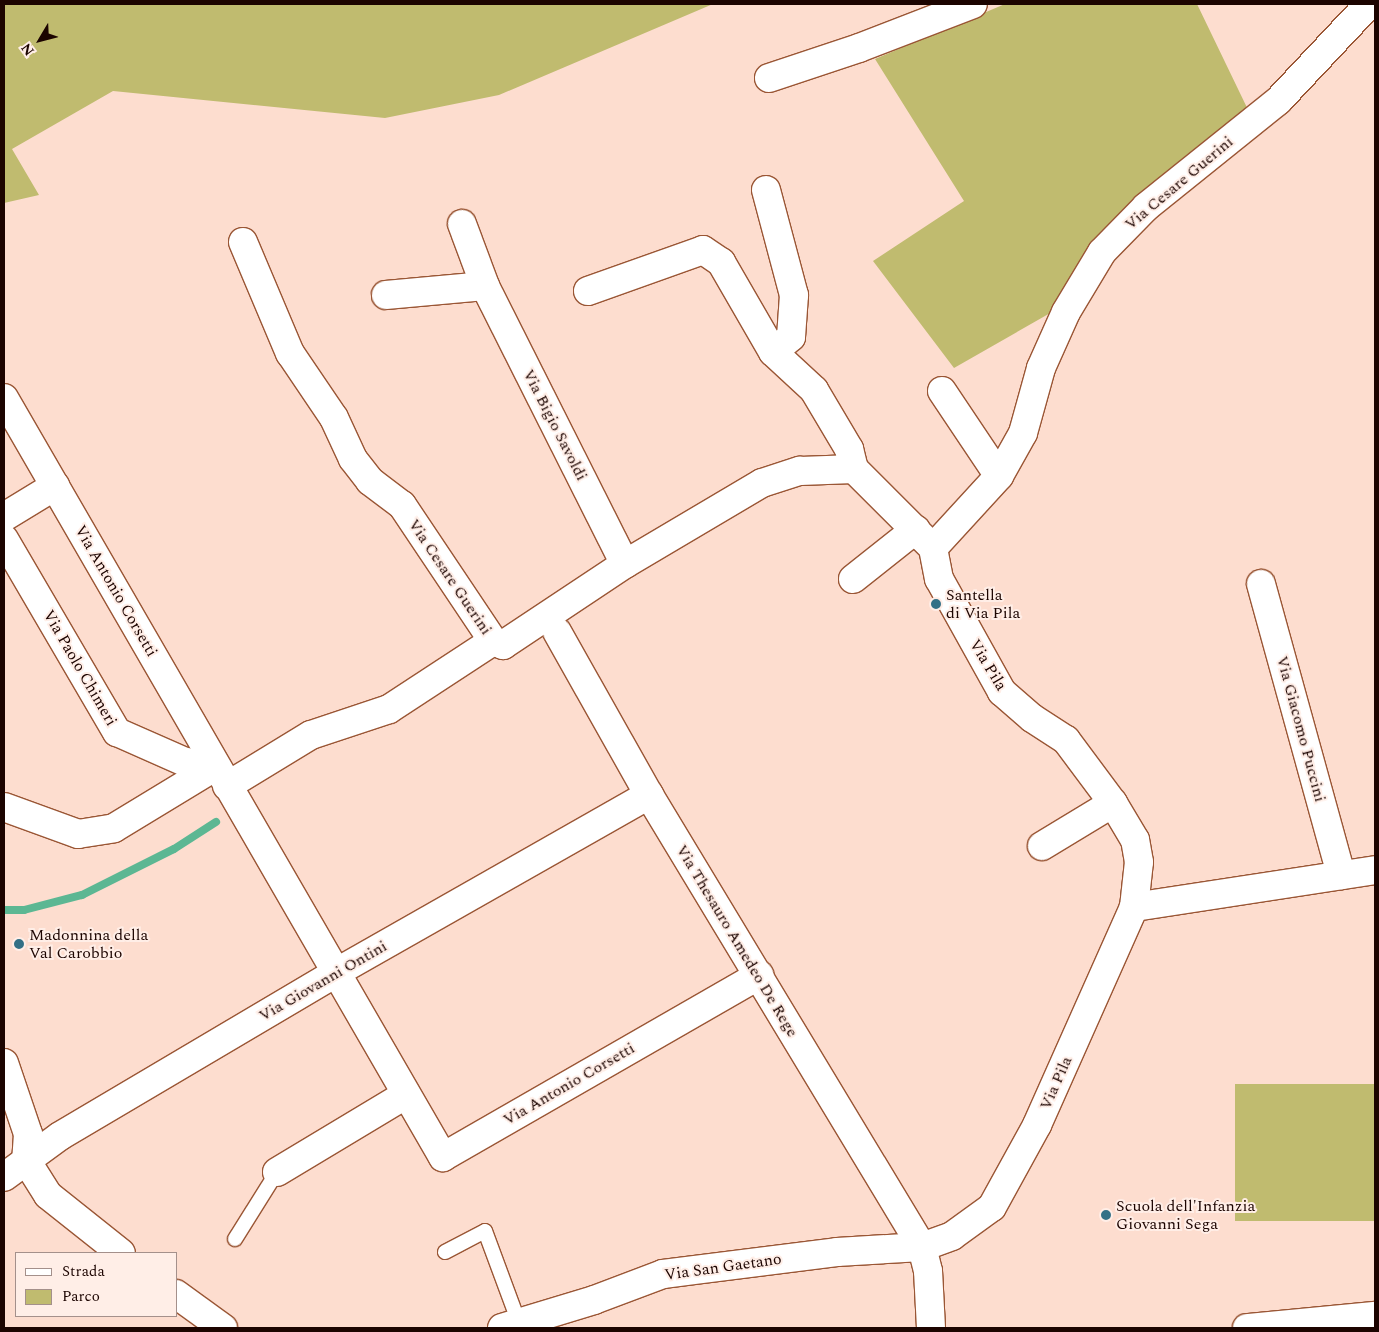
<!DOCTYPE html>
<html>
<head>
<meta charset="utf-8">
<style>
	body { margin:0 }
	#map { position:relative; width:1379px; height:1332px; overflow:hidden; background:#fdddcf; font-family:Spectral,serif }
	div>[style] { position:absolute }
	.green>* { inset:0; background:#c0bb6f; transform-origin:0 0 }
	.stream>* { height:8px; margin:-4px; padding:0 4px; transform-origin:4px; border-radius:4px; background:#5cb793 }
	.roads { filter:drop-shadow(1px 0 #9a5635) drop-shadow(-1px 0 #9a5635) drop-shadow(0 1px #9a5635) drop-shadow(0 -1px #9a5635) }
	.lane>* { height:14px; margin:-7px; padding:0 7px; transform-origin:7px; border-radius:7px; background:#fff }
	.street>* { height:28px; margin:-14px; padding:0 14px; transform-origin:14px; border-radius:14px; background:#fff }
	.dots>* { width:14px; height:14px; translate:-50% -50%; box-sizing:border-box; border:2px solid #ffeee7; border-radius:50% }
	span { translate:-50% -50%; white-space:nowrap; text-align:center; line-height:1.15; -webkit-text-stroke:4px #ffeee7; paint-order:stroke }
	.street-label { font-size:16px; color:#1c0400 }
	.poi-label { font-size:16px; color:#1c0400 }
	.left { translate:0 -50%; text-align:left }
	.frame { position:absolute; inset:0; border:5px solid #1c0400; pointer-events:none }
	.legend { position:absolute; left:15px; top:1252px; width:162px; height:65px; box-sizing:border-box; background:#ffeee7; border:1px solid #a4908b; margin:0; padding:6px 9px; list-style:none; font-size:15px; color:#1c0400 }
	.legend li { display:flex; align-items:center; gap:10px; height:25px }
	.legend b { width:25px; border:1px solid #a4908b }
	.north { position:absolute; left:15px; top:15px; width:50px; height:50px; -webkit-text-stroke:4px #ffeee7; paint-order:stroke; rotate:233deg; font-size:14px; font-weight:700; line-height:20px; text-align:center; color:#1c0400 }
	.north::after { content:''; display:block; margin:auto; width:18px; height:22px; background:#1c0400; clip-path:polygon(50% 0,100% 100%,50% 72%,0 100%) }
</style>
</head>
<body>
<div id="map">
	<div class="green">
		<div style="clip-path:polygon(4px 4px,713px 4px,499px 95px,385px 118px,113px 91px,12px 149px,39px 195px,4px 203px)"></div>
		<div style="clip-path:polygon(1005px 4px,1197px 4px,1252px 118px,1147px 187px,1111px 225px,1052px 312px,954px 368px,873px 261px,964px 201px,875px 59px)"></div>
		<div style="left:1375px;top:1084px;width:137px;height:140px;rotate:90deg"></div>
	</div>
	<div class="stream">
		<div style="left:4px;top:910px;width:20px"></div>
		<div style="left:24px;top:910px;width:60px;rotate:-14.5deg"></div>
		<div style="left:82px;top:895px;width:103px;rotate:-26.6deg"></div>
		<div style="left:174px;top:849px;width:50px;rotate:-32.7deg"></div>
	</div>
	<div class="roads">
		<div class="lane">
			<div style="left:235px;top:1239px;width:79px;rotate:-57.9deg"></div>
			<div style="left:445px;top:1252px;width:45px;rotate:-27.7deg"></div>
			<div style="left:485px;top:1231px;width:98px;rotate:69.7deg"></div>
		</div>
		<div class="street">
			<div style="left:769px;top:78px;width:95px;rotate:-18.4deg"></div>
			<div style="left:859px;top:48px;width:122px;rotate:-21.1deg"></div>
			<div style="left:766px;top:190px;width:109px;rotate:75.1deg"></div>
			<div style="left:794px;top:295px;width:42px;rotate:94.1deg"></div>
			<div style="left:791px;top:337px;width:23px;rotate:140deg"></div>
			<div style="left:462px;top:224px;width:66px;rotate:69.6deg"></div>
			<div style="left:485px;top:286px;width:311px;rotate:63.3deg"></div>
			<div style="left:243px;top:242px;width:121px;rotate:67.1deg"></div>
			<div style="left:290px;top:353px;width:78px;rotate:55.9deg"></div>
			<div style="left:334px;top:418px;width:45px;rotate:65.1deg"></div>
			<div style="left:353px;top:459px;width:28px;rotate:52deg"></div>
			<div style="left:370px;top:481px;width:40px;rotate:37deg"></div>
			<div style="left:402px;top:505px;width:164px;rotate:56.2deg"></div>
			<div style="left:493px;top:641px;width:11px;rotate:22deg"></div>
			<div style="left:503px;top:645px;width:146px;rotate:-33.6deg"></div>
			<div style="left:625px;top:564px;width:159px;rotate:-30.6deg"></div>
			<div style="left:762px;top:483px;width:40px;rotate:-18deg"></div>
			<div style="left:800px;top:471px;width:54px;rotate:-2.1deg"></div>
			<div style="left:854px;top:469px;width:112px;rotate:45deg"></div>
			<div style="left:588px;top:291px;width:122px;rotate:-19.6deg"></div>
			<div style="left:703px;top:250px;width:22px;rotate:34deg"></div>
			<div style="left:721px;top:262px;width:104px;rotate:60deg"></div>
			<div style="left:773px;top:352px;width:56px;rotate:42.8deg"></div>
			<div style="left:814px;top:390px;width:69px;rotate:59.3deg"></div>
			<div style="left:849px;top:449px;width:21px;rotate:76deg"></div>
			<div style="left:386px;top:295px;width:99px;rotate:-5.2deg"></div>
			<div style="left:942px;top:391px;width:102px;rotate:56.2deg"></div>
			<div style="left:4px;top:398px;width:877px;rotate:59.96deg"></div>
			<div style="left:443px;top:1157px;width:365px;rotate:-29.9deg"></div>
			<div style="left:4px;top:517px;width:60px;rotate:-31.3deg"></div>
			<div style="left:4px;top:539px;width:224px;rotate:59.7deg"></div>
			<div style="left:117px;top:732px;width:74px;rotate:23.8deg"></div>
			<div style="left:185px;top:762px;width:31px;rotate:7deg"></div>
			<div style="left:933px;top:548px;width:98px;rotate:-47.5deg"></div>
			<div style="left:999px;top:476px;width:49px;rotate:-60.8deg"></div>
			<div style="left:1023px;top:433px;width:67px;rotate:-74.5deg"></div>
			<div style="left:1041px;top:368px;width:61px;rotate:-65.9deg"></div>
			<div style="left:1066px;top:312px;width:70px;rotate:-59deg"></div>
			<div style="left:1102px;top:252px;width:63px;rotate:-45.6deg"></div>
			<div style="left:1146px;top:207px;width:169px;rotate:-38.8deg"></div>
			<div style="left:1278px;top:101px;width:133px;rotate:-46.8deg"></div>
			<div style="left:853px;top:579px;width:80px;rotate:-38.4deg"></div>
			<div style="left:1261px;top:584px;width:302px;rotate:74.6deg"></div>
			<div style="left:227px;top:786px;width:98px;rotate:-31.3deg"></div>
			<div style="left:311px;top:735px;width:82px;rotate:-18.4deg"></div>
			<div style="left:389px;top:709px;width:124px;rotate:-33.2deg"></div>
			<div style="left:4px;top:807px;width:79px;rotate:20deg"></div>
			<div style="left:78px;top:834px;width:36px;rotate:-9deg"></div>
			<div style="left:114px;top:828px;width:119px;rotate:-31.3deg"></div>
			<div style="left:1042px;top:846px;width:83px;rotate:-31.2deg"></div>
			<div style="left:1134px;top:907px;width:244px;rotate:-8.7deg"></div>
			<div style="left:4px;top:1063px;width:75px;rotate:71.3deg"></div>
			<div style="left:28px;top:1134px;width:26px;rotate:94deg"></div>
			<div style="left:26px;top:1160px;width:41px;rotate:57.8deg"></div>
			<div style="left:48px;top:1195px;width:93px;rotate:38.5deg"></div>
			<div style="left:277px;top:1172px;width:149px;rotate:-31deg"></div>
			<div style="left:4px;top:1177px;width:69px;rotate:-36.2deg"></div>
			<div style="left:60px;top:1136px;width:322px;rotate:-30.6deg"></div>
			<div style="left:337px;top:972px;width:359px;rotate:-29.6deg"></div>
			<div style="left:176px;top:1294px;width:58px;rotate:35.9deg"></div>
			<div style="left:502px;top:1328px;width:96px;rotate:-16.9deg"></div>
			<div style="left:594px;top:1300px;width:74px;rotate:-20.6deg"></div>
			<div style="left:663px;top:1274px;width:175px;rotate:-7.2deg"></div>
			<div style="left:837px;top:1252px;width:85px;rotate:-3.4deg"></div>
			<div style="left:922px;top:1247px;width:528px;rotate:-121.13deg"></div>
			<div style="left:649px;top:795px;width:187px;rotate:-119.4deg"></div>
			<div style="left:931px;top:1328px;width:57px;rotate:-93deg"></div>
			<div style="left:928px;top:1271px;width:25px;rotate:-104deg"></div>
			<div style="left:922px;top:1247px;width:32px;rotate:-20deg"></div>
			<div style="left:952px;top:1236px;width:49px;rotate:-35.9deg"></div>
			<div style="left:992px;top:1207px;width:94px;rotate:-61.2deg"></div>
			<div style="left:1037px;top:1125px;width:239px;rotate:-66deg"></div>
			<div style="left:1134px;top:907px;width:45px;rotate:-83.7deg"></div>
			<div style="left:1139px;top:862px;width:22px;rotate:-100deg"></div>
			<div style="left:1135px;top:840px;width:43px;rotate:-120.7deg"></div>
			<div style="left:1113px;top:803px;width:79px;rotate:-126.7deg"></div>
			<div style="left:1066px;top:740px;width:40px;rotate:-147.1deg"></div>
			<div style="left:1032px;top:718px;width:40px;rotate:-139deg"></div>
			<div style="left:1002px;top:692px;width:129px;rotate:-119.1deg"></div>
			<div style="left:939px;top:579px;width:32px;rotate:-101deg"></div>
			<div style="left:1247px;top:1328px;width:129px;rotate:-5.4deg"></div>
		</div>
	</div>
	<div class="dots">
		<div style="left:936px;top:604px;background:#337086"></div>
		<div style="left:19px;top:944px;background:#337086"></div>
		<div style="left:1106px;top:1215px;background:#337086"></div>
	</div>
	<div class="street-label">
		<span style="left:1179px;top:183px;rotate:-40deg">Via Cesare Guerini</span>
		<span style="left:555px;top:425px;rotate:63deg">Via Bigio Savoldi</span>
		<span style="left:450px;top:577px;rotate:56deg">Via Cesare Guerini</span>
		<span style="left:116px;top:591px;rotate:60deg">Via Antonio Corsetti</span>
		<span style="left:988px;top:665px;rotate:59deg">Via Pila</span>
		<span style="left:80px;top:668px;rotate:60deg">Via Paolo Chimeri</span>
		<span style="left:1301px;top:729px;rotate:75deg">Via Giacomo Puccini</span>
		<span style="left:737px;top:941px;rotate:59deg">Via Thesauro Amedeo De Rege</span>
		<span style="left:323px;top:981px;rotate:-30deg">Via Giovanni Ontini</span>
		<span style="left:1056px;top:1083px;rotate:-66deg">Via Pila</span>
		<span style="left:569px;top:1084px;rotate:-30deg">Via Antonio Corsetti</span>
		<span style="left:723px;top:1267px;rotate:-8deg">Via San Gaetano</span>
	</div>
	<div class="poi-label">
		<span class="left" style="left:946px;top:604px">Santella<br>di Via Pila</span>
		<span class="left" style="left:29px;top:944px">Madonnina della<br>Val Carobbio</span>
		<span class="left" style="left:1116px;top:1215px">Scuola dell'Infanzia<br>Giovanni Sega</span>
	</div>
	<div class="frame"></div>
	<ul class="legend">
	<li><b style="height:6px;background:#fff"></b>Strada</li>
	<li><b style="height:14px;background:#c0bb6f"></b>Parco</li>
	</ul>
	<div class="north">N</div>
</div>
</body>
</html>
